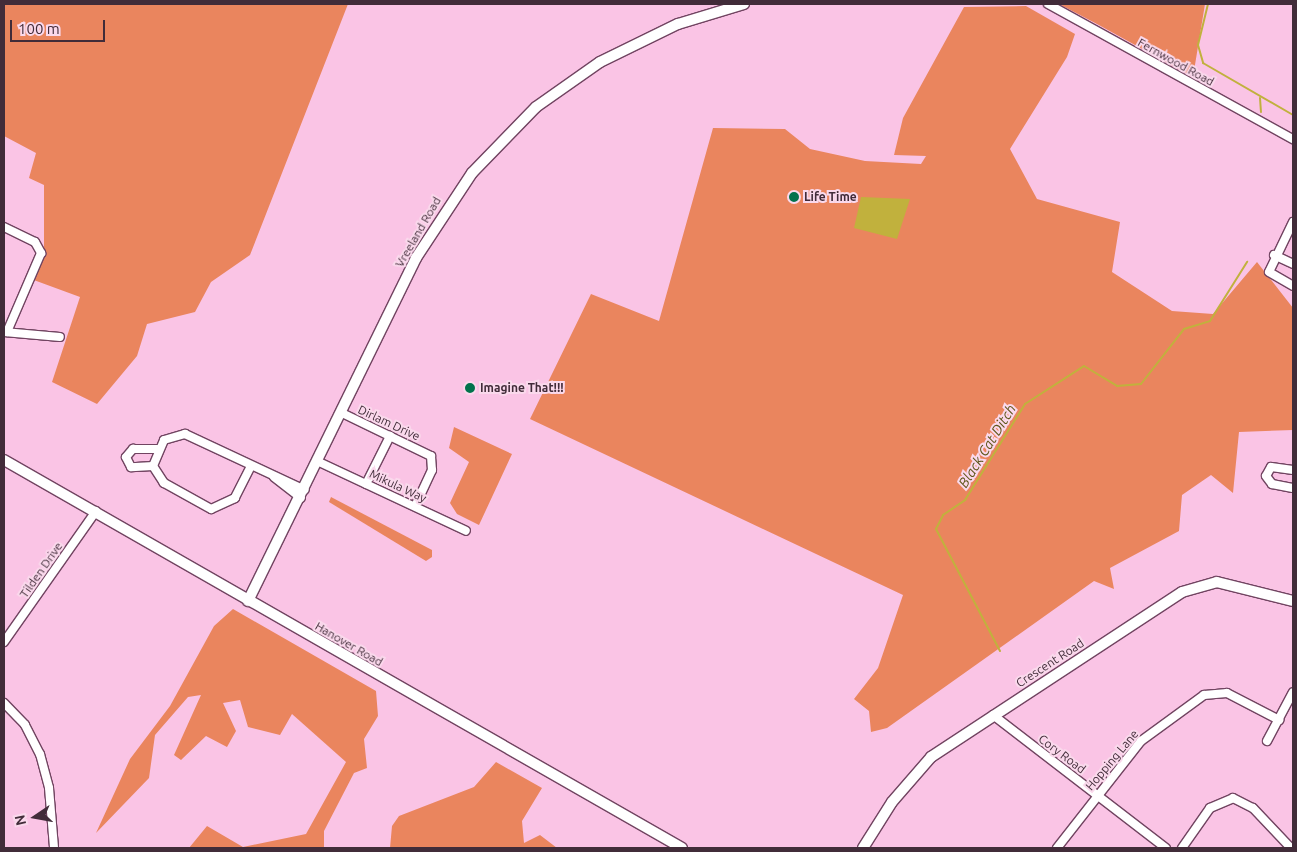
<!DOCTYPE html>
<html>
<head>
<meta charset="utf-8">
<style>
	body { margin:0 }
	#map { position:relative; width:1297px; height:852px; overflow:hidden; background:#fac4e5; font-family:Ubuntu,sans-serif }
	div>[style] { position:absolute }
	.green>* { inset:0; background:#ea855e }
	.water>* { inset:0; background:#c1b13d }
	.stream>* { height:2px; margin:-1px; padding:0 1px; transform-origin:1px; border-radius:1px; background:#c1b13d }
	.roads { filter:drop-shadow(1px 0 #714461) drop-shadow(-1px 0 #714461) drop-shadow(0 1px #714461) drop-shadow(0 -1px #714461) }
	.street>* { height:8px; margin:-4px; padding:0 4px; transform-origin:4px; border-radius:4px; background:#fff }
	.secondary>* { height:10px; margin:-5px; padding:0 5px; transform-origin:5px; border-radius:5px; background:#fff }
	.dots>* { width:14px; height:14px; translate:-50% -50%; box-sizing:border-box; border:2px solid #fad9ec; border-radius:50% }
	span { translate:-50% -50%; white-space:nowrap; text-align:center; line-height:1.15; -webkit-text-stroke:4px #fad9ec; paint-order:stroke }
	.street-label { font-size:12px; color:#412c39 }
	.poi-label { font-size:12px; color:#412c39; font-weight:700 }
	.left { translate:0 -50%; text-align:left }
	.water-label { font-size:14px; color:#5d5519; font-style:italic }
	.frame { position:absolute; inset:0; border:5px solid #412c39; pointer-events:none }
	.north { position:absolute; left:10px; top:792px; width:50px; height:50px; -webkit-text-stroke:4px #fad9ec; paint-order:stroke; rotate:258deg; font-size:14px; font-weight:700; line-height:20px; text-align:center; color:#412c39 }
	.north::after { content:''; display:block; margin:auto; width:18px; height:22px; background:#412c39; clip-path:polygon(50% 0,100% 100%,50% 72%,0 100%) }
	.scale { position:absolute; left:10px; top:20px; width:95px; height:22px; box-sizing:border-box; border:2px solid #412c39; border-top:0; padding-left:6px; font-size:15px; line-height:18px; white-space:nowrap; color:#412c39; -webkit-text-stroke:4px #fad9ec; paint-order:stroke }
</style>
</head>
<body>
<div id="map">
	<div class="green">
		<div style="clip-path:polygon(4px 4px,348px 4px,250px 255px,211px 282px,195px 312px,147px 324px,137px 356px,97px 404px,52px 382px,80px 297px,31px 279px,44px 249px,44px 185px,29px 178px,36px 153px,4px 136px)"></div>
		<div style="clip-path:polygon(1059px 4px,1205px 4px,1193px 77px,1097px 24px)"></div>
		<div style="clip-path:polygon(1026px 6px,1075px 34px,1067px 57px,1010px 149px,1037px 199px,1120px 222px,1112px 272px,1172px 311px,1213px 314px,1257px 262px,1293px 308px,1293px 430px,1239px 432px,1233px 493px,1211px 475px,1182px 495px,1179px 531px,1110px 568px,1114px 589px,1094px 581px,887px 728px,871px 732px,869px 711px,854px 699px,878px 668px,903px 595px,530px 419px,591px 294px,659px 321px,713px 128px,785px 129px,810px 149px,865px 161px,921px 164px,926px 156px,894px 155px,903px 118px,964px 7px)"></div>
		<div style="clip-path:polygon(454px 427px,512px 454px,479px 525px,457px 514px,450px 503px,469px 462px,449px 448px)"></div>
		<div style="clip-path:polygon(331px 497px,432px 550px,432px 557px,426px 561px,329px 502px)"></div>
		<div style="clip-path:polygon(233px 609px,376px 691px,378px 716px,364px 739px,367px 768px,354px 773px,324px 831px,324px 848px,189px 848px,207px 826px,243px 847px,306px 834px,346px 762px,292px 714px,280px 735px,248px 727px,240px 700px,223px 703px,236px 731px,227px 747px,206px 736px,181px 760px,174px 755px,201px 695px,188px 697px,155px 735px,149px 778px,96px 833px,130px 759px,170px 706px,214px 626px)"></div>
		<div style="clip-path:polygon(496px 762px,542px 788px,522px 821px,524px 843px,540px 835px,557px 848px,390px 848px,392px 826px,399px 816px,474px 787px)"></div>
	</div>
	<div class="water">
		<div style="clip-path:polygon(861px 197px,910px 199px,897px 239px,854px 228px)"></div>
	</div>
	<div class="stream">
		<div style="left:1208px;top:4px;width:42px;rotate:103.7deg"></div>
		<div style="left:1198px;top:45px;width:19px;rotate:74deg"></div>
		<div style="left:1203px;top:63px;width:104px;rotate:30deg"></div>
		<div style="left:1260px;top:98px;width:14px;rotate:86deg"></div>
		<div style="left:1000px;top:651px;width:138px;rotate:-117.7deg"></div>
		<div style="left:936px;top:529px;width:16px;rotate:-63deg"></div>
		<div style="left:943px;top:515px;width:27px;rotate:-34deg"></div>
		<div style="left:965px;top:500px;width:113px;rotate:-58deg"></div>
		<div style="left:1025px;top:404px;width:70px;rotate:-32.8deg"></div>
		<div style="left:1084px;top:366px;width:39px;rotate:31deg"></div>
		<div style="left:1117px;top:386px;width:24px;rotate:-5deg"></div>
		<div style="left:1141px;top:384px;width:70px;rotate:-52deg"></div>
		<div style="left:1184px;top:329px;width:27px;rotate:-17deg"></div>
		<div style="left:1210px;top:321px;width:70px;rotate:-57.9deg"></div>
	</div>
	<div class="roads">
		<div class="street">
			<div style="left:1048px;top:4px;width:280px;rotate:28.9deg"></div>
			<div style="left:1293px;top:222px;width:55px;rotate:115.6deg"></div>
			<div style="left:1269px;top:272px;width:28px;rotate:30deg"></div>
			<div style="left:4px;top:227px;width:34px;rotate:26deg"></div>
			<div style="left:35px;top:242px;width:13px;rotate:61deg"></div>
			<div style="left:41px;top:253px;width:86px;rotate:113.3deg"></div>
			<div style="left:1274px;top:255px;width:21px;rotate:25deg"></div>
			<div style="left:4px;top:332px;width:56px;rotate:5.1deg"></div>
			<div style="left:342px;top:413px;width:99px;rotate:25.8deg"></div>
			<div style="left:431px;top:456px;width:14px;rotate:86deg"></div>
			<div style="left:432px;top:470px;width:40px;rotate:115deg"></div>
			<div style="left:319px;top:462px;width:162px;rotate:25.1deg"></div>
			<div style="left:153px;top:466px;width:22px;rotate:177deg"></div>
			<div style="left:131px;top:467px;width:11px;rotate:-117deg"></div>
			<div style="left:126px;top:457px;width:11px;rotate:-49deg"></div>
			<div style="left:133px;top:449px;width:24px"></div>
			<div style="left:251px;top:466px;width:36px;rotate:117deg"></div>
			<div style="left:235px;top:498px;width:26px;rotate:155deg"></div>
			<div style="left:211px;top:509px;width:54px;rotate:-151deg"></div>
			<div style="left:164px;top:483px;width:20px;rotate:-123deg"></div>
			<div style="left:153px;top:466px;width:28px;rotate:-67deg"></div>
			<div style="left:164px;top:440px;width:22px;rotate:-16deg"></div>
			<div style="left:185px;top:434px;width:132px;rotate:25deg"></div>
			<div style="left:1293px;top:470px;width:22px;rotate:-172deg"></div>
			<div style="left:1271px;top:467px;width:10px;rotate:119deg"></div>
			<div style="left:1266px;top:476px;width:10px;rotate:53deg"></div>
			<div style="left:1272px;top:484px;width:21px;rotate:11deg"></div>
			<div style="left:274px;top:477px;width:34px;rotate:38deg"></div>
			<div style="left:366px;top:484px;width:54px;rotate:-63.4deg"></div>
			<div style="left:4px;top:642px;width:160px;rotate:-54.9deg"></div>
			<div style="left:4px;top:703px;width:30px;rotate:46deg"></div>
			<div style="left:25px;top:725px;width:33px;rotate:63deg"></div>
			<div style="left:40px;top:754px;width:35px;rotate:75deg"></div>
			<div style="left:49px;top:788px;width:60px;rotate:85.2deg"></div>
			<div style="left:993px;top:715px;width:218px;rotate:37.6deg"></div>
			<div style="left:1267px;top:741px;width:55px;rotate:-62deg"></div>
			<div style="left:1057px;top:848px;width:136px;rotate:-51.9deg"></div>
			<div style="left:1141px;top:741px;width:78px;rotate:-36.1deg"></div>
			<div style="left:1204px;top:695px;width:23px;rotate:-5deg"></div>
			<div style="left:1227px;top:693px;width:59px;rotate:27.4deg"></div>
			<div style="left:1182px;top:848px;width:49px;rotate:-55deg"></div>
			<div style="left:1210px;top:808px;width:25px;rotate:-23deg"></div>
			<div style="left:1233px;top:798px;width:22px;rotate:27deg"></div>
			<div style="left:1253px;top:808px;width:55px;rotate:46.5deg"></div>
		</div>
		<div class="secondary">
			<div style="left:4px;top:460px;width:781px;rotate:29.78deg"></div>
			<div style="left:248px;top:601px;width:382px;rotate:-63.9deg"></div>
			<div style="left:416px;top:258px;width:102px;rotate:-56.6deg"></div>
			<div style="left:472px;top:173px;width:92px;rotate:-45.9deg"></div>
			<div style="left:536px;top:107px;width:78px;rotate:-35.1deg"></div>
			<div style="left:600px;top:62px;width:87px;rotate:-26deg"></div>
			<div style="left:678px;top:24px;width:69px;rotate:-16.9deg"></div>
			<div style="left:863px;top:848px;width:54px;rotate:-57.8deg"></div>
			<div style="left:892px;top:802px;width:60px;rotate:-49.1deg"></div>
			<div style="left:931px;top:757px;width:300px;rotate:-33.3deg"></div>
			<div style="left:1182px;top:592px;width:36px;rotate:-16deg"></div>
			<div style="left:1217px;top:582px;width:78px;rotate:14deg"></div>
		</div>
	</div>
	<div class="dots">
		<div style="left:794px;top:197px;background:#01724c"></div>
		<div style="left:470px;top:388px;background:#01724c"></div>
	</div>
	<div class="street-label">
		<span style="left:1176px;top:62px;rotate:29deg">Fernwood Road</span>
		<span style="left:418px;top:232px;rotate:-60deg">Vreeland Road</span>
		<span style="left:389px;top:423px;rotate:25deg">Dirlam Drive</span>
		<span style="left:398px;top:486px;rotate:25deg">Mikula Way</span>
		<span style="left:41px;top:570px;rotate:-55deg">Tilden Drive</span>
		<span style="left:349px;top:644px;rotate:30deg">Hanover Road</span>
		<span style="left:1050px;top:663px;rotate:-33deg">Crescent Road</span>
		<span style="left:1062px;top:754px;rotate:37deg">Cory Road</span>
		<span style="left:1112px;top:760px;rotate:-50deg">Hopping Lane</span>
	</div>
	<div class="poi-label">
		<span class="left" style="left:804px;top:197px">Life Time</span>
		<span class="left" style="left:480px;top:388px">Imagine That!!!</span>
	</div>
	<div class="water-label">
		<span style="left:987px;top:446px;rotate:-58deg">Black Cat Ditch</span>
	</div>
	<div class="frame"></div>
	<div class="north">N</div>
	<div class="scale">100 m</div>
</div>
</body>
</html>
